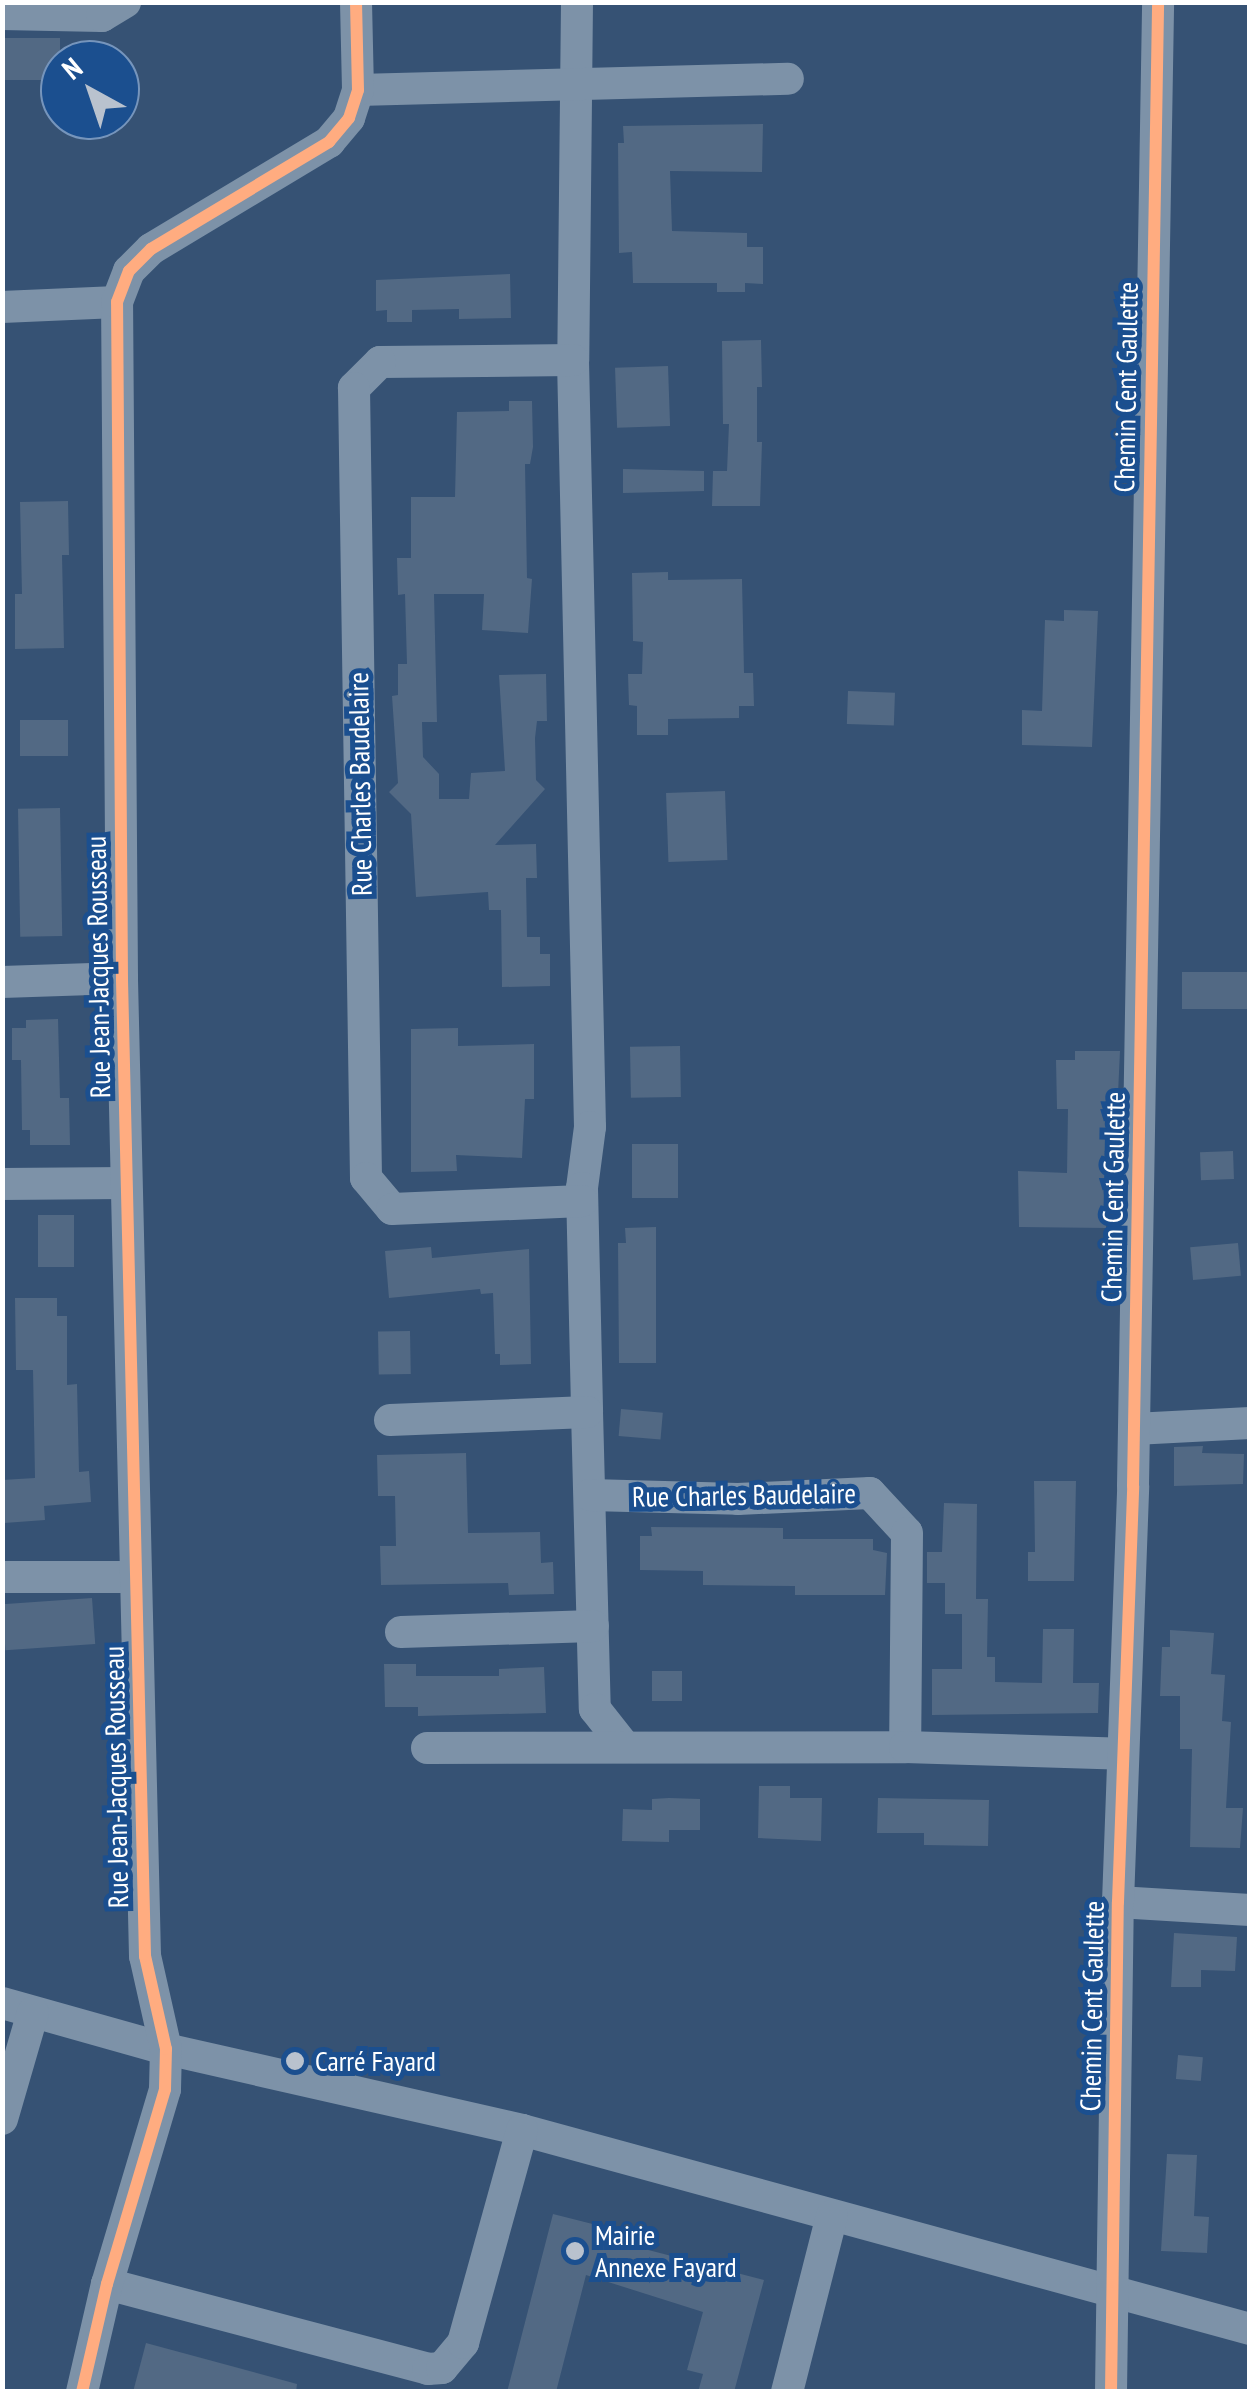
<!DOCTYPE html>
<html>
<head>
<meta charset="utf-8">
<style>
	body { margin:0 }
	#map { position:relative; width:1252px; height:2394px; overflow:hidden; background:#365274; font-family:"PT Sans Narrow",sans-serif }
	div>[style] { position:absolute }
	.building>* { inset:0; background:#526984; transform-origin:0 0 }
	.street>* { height:32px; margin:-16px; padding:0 16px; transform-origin:16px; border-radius:16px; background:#7d92a8 }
	.cycleway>* { height:12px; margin:-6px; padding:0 6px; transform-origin:6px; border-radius:6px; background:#ffac80 }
	.dots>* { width:28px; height:28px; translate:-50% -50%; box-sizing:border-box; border:5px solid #1b4f8f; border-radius:50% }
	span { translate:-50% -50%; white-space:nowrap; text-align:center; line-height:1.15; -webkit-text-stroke:10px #1b4f8f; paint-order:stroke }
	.street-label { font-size:28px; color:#fff }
	.poi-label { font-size:28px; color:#fff }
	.left { translate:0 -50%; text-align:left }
	.frame { position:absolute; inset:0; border:5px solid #fff; pointer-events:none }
	.north { position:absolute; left:40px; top:40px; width:100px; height:100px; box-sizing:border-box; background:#1b4f8f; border:2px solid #7695bc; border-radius:50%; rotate:320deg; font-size:28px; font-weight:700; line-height:40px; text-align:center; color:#fff }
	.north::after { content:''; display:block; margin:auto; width:35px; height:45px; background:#b9c2ce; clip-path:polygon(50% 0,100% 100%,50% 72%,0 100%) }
</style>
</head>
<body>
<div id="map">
	<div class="building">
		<div style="left:60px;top:38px;width:42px;height:58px;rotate:90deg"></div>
		<div style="clip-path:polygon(763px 124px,762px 172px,670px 171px,672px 231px,747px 233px,747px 247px,763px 247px,763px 284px,745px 283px,745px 292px,717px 292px,717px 283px,633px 283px,632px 252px,619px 253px,618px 143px,624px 143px,623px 126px)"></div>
		<div style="clip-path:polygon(510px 274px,511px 318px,459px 319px,459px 309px,412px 310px,412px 322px,387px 322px,387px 310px,376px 311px,376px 280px)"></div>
		<div style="clip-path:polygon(761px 340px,762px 387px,757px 387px,757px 442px,762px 442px,760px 506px,712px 506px,713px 471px,727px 471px,729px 424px,723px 424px,722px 341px)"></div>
		<div style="left:668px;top:366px;width:60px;height:53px;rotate:88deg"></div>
		<div style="clip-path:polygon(509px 401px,532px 401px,533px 447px,530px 464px,525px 464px,527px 578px,532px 579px,528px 633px,482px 630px,484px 594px,434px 594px,437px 722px,422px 722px,423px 757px,439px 774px,439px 799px,469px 799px,471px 773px,505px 771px,499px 675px,546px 674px,547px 721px,537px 721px,535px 738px,536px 780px,545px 789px,495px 845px,536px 844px,537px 878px,526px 878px,527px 937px,540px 937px,540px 954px,550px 954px,550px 986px,502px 987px,501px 910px,489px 910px,488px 892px,416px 897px,411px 814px,389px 792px,398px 783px,392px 696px,398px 695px,398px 664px,407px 664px,405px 594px,398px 595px,397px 558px,411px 558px,411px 497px,455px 497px,457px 412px,509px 411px)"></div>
		<div style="clip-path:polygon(623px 469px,704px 471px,704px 491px,623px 493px)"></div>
		<div style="clip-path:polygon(68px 501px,69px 555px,62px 555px,64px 648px,15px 649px,15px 594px,22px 594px,20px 502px)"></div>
		<div style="clip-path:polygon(668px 572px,668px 580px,742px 579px,744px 673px,753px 673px,754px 706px,739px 706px,739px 718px,668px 719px,668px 735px,637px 735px,637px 706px,629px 705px,628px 674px,642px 674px,643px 642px,633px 641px,632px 573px)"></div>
		<div style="clip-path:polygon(1064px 610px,1098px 611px,1092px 747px,1022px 745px,1022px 710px,1042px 711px,1045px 620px,1064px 621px)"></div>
		<div style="left:848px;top:691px;width:47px;height:33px;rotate:2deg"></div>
		<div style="left:68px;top:720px;width:36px;height:48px;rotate:90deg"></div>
		<div style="left:725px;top:791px;width:69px;height:59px;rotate:88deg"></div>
		<div style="left:60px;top:808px;width:128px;height:42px;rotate:89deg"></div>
		<div style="left:1250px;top:972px;width:37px;height:68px;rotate:90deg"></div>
		<div style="clip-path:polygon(58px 1019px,60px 1098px,69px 1098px,70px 1145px,30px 1145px,30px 1130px,22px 1130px,21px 1060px,12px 1060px,12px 1028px,26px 1028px,26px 1020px)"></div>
		<div style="clip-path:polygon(458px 1028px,458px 1046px,534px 1044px,534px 1099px,525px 1099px,522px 1158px,456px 1155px,457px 1171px,411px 1172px,411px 1029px)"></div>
		<div style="left:680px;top:1046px;width:51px;height:50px;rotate:89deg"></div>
		<div style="clip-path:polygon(1075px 1051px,1120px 1051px,1118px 1094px,1109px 1094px,1106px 1228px,1019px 1227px,1018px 1171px,1067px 1173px,1068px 1109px,1057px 1109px,1056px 1060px,1075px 1060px)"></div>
		<div style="left:678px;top:1144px;width:54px;height:46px;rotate:90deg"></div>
		<div style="left:1233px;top:1151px;width:28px;height:33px;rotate:88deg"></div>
		<div style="left:38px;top:1215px;width:36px;height:52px"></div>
		<div style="clip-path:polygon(656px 1227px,656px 1363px,619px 1363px,618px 1243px,626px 1243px,625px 1228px)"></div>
		<div style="left:1238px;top:1243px;width:33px;height:48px;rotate:85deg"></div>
		<div style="clip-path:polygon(431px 1247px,432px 1258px,529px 1249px,531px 1364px,500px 1365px,500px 1354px,495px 1354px,493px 1293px,481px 1294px,480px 1289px,389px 1298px,385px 1251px)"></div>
		<div style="clip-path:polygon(15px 1298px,57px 1298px,57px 1316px,67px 1316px,67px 1385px,77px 1384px,79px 1472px,89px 1471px,91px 1502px,44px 1506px,45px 1520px,4px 1523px,2px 1480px,35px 1478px,33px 1370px,16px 1370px)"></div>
		<div style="left:410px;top:1331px;width:43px;height:32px;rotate:89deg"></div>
		<div style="left:621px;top:1409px;width:42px;height:27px;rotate:5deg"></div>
		<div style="clip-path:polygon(1203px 1446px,1202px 1453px,1244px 1454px,1243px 1484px,1174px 1486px,1174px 1447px)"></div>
		<div style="clip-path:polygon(466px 1453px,468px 1533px,540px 1532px,541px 1563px,553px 1562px,554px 1594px,509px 1595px,508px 1583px,381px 1585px,380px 1546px,396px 1546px,395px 1496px,378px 1496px,377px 1455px)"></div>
		<div style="clip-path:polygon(1034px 1481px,1076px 1481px,1074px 1581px,1028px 1581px,1028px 1552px,1035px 1552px)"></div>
		<div style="clip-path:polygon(944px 1503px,977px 1504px,976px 1599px,988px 1599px,987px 1657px,995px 1657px,995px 1682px,1042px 1683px,1043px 1629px,1074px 1629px,1073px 1683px,1099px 1683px,1098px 1713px,932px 1715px,932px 1669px,962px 1669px,962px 1614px,945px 1614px,945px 1583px,927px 1583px,927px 1552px,942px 1552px)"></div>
		<div style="clip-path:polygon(651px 1527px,783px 1528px,783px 1539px,873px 1539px,873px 1550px,887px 1553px,885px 1595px,795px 1595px,795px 1586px,703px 1585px,703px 1571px,640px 1570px,640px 1536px,652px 1536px)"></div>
		<div style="left:92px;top:1598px;width:46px;height:90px;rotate:86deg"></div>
		<div style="clip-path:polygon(1170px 1630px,1214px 1633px,1211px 1674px,1225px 1675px,1222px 1721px,1231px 1722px,1226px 1808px,1243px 1808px,1240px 1848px,1190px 1847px,1192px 1749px,1180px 1749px,1180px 1696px,1160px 1696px,1162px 1647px,1170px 1647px)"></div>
		<div style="clip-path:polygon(384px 1664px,416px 1664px,416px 1676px,499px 1676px,499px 1669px,544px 1667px,546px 1713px,418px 1716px,418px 1707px,385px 1707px)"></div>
		<div style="left:652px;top:1671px;width:30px;height:30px"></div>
		<div style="clip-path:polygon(759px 1786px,790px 1786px,790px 1798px,822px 1798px,821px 1841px,758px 1838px)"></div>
		<div style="clip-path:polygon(669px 1798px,700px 1799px,700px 1830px,669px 1830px,669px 1842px,622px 1841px,623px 1809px,652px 1810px,652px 1799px)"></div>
		<div style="clip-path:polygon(878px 1798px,989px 1800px,988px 1846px,924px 1845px,924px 1833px,877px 1833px)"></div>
		<div style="clip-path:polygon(1174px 1933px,1237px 1937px,1235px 1971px,1201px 1970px,1201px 1987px,1171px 1987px)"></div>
		<div style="left:1178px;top:2055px;width:25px;height:24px;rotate:5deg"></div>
		<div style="clip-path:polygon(1167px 2154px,1197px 2155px,1194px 2216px,1209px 2217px,1207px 2253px,1161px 2251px)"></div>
		<div style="clip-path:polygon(553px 2214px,636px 2235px,633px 2246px,764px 2280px,734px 2392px,698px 2392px,703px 2374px,687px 2370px,703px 2312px,586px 2275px,556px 2392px,507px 2392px)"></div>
		<div style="clip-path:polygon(146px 2343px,297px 2384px,296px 2392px,133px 2392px)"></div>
	</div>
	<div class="street">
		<div style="left:577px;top:2px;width:358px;rotate:90.6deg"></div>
		<div style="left:573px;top:360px;width:767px;rotate:88.73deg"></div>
		<div style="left:590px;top:1127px;width:62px;rotate:97.5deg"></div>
		<div style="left:582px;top:1188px;width:224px;rotate:88.7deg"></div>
		<div style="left:587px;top:1412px;width:297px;rotate:88.5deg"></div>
		<div style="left:595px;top:1709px;width:47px;rotate:51.9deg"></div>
		<div style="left:2px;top:14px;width:100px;rotate:1.1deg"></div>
		<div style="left:102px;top:16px;width:27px;rotate:-31deg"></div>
		<div style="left:358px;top:90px;width:430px;rotate:-1.5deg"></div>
		<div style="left:2px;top:307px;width:115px;rotate:-2.5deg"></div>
		<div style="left:573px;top:360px;width:193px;rotate:179.4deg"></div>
		<div style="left:380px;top:362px;width:37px;rotate:135deg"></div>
		<div style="left:354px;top:388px;width:790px;rotate:89.13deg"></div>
		<div style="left:366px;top:1178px;width:40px;rotate:50deg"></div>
		<div style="left:392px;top:1209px;width:190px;rotate:-2.4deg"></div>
		<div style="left:2px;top:982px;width:120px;rotate:-1.9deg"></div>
		<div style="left:2px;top:1184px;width:124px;rotate:-0.5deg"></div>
		<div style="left:390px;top:1420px;width:197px;rotate:-2.3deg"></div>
		<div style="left:1134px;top:1429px;width:116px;rotate:-3deg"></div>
		<div style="left:590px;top:1495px;width:148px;rotate:1.5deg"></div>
		<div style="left:738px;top:1499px;width:132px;rotate:-2.6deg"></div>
		<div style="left:870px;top:1493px;width:54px;rotate:47.2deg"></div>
		<div style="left:907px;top:1533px;width:214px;rotate:90.5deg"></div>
		<div style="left:2px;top:1577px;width:134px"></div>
		<div style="left:401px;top:1632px;width:192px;rotate:-1.8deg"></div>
		<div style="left:427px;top:1748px;width:478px;rotate:-0.1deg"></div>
		<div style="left:905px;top:1747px;width:217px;rotate:1.8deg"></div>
		<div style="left:1118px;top:1902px;width:132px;rotate:3.5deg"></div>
		<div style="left:2px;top:2003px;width:170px;rotate:15.7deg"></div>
		<div style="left:166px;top:2049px;width:365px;rotate:12.8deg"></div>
		<div style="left:522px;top:2130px;width:755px;rotate:15.29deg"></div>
		<div style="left:2px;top:2119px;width:111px;rotate:-73.8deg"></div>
		<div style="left:107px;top:2284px;width:332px;rotate:14.8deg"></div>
		<div style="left:428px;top:2369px;width:14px;rotate:-4deg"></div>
		<div style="left:442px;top:2368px;width:33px;rotate:-50deg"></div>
		<div style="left:463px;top:2343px;width:221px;rotate:-74.5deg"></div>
		<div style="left:82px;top:2392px;width:111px;rotate:-77deg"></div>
		<div style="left:107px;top:2284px;width:203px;rotate:-73.4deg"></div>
		<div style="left:165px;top:2089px;width:40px;rotate:-88.6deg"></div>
		<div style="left:166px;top:2049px;width:95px;rotate:-102.7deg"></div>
		<div style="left:145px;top:1956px;width:978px;rotate:-91.35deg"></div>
		<div style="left:122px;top:978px;width:676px;rotate:-90.42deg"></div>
		<div style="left:117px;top:302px;width:33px;rotate:-69deg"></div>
		<div style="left:129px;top:271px;width:31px;rotate:-45deg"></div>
		<div style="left:151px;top:249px;width:208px;rotate:-31deg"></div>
		<div style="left:329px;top:142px;width:31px;rotate:-50deg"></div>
		<div style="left:349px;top:118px;width:29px;rotate:-72deg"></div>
		<div style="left:358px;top:90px;width:88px;rotate:-91.3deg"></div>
		<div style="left:787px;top:2392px;width:182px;rotate:-75.7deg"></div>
		<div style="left:1111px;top:2392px;width:490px;rotate:-89.2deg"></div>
		<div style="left:1118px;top:1902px;width:416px;rotate:-87.9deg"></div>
		<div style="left:1133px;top:1486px;width:1484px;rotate:-89.03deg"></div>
	</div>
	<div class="cycleway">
		<div style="left:82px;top:2392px;width:111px;rotate:-77deg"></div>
		<div style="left:107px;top:2284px;width:203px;rotate:-73.4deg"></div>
		<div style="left:165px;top:2089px;width:40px;rotate:-88.6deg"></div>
		<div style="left:166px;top:2049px;width:95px;rotate:-102.7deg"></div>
		<div style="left:145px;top:1956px;width:978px;rotate:-91.35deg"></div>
		<div style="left:122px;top:978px;width:676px;rotate:-90.42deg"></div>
		<div style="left:117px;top:302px;width:33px;rotate:-69deg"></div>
		<div style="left:129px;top:271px;width:31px;rotate:-45deg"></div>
		<div style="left:151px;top:249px;width:208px;rotate:-31deg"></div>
		<div style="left:329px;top:142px;width:31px;rotate:-50deg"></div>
		<div style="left:349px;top:118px;width:29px;rotate:-72deg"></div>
		<div style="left:358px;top:90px;width:88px;rotate:-91.3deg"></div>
		<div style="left:1111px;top:2392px;width:490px;rotate:-89.2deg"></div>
		<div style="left:1118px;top:1902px;width:416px;rotate:-87.9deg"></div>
		<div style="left:1133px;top:1486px;width:1484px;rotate:-89.03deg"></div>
	</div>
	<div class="dots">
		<div style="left:295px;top:2061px;background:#b9c2ce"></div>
		<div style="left:575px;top:2251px;background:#b9c2ce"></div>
	</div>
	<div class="street-label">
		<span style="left:1126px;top:387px;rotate:-89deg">Chemin Cent Gaulette</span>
		<span style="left:360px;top:784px;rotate:-91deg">Rue Charles Baudelaire</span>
		<span style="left:98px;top:967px;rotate:-91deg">Rue Jean-Jacques Rousseau</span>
		<span style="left:1113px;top:1197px;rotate:-89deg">Chemin Cent Gaulette</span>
		<span style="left:744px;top:1495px;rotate:-1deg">Rue Charles Baudelaire</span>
		<span style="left:116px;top:1777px;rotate:-91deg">Rue Jean-Jacques Rousseau</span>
		<span style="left:1092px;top:2006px;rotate:-89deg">Chemin Cent Gaulette</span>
	</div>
	<div class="poi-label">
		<span class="left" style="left:315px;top:2061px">Carré Fayard</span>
		<span class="left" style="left:595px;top:2251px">Mairie<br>Annexe Fayard</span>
	</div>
	<div class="frame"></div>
	<div class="north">N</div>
</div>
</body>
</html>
